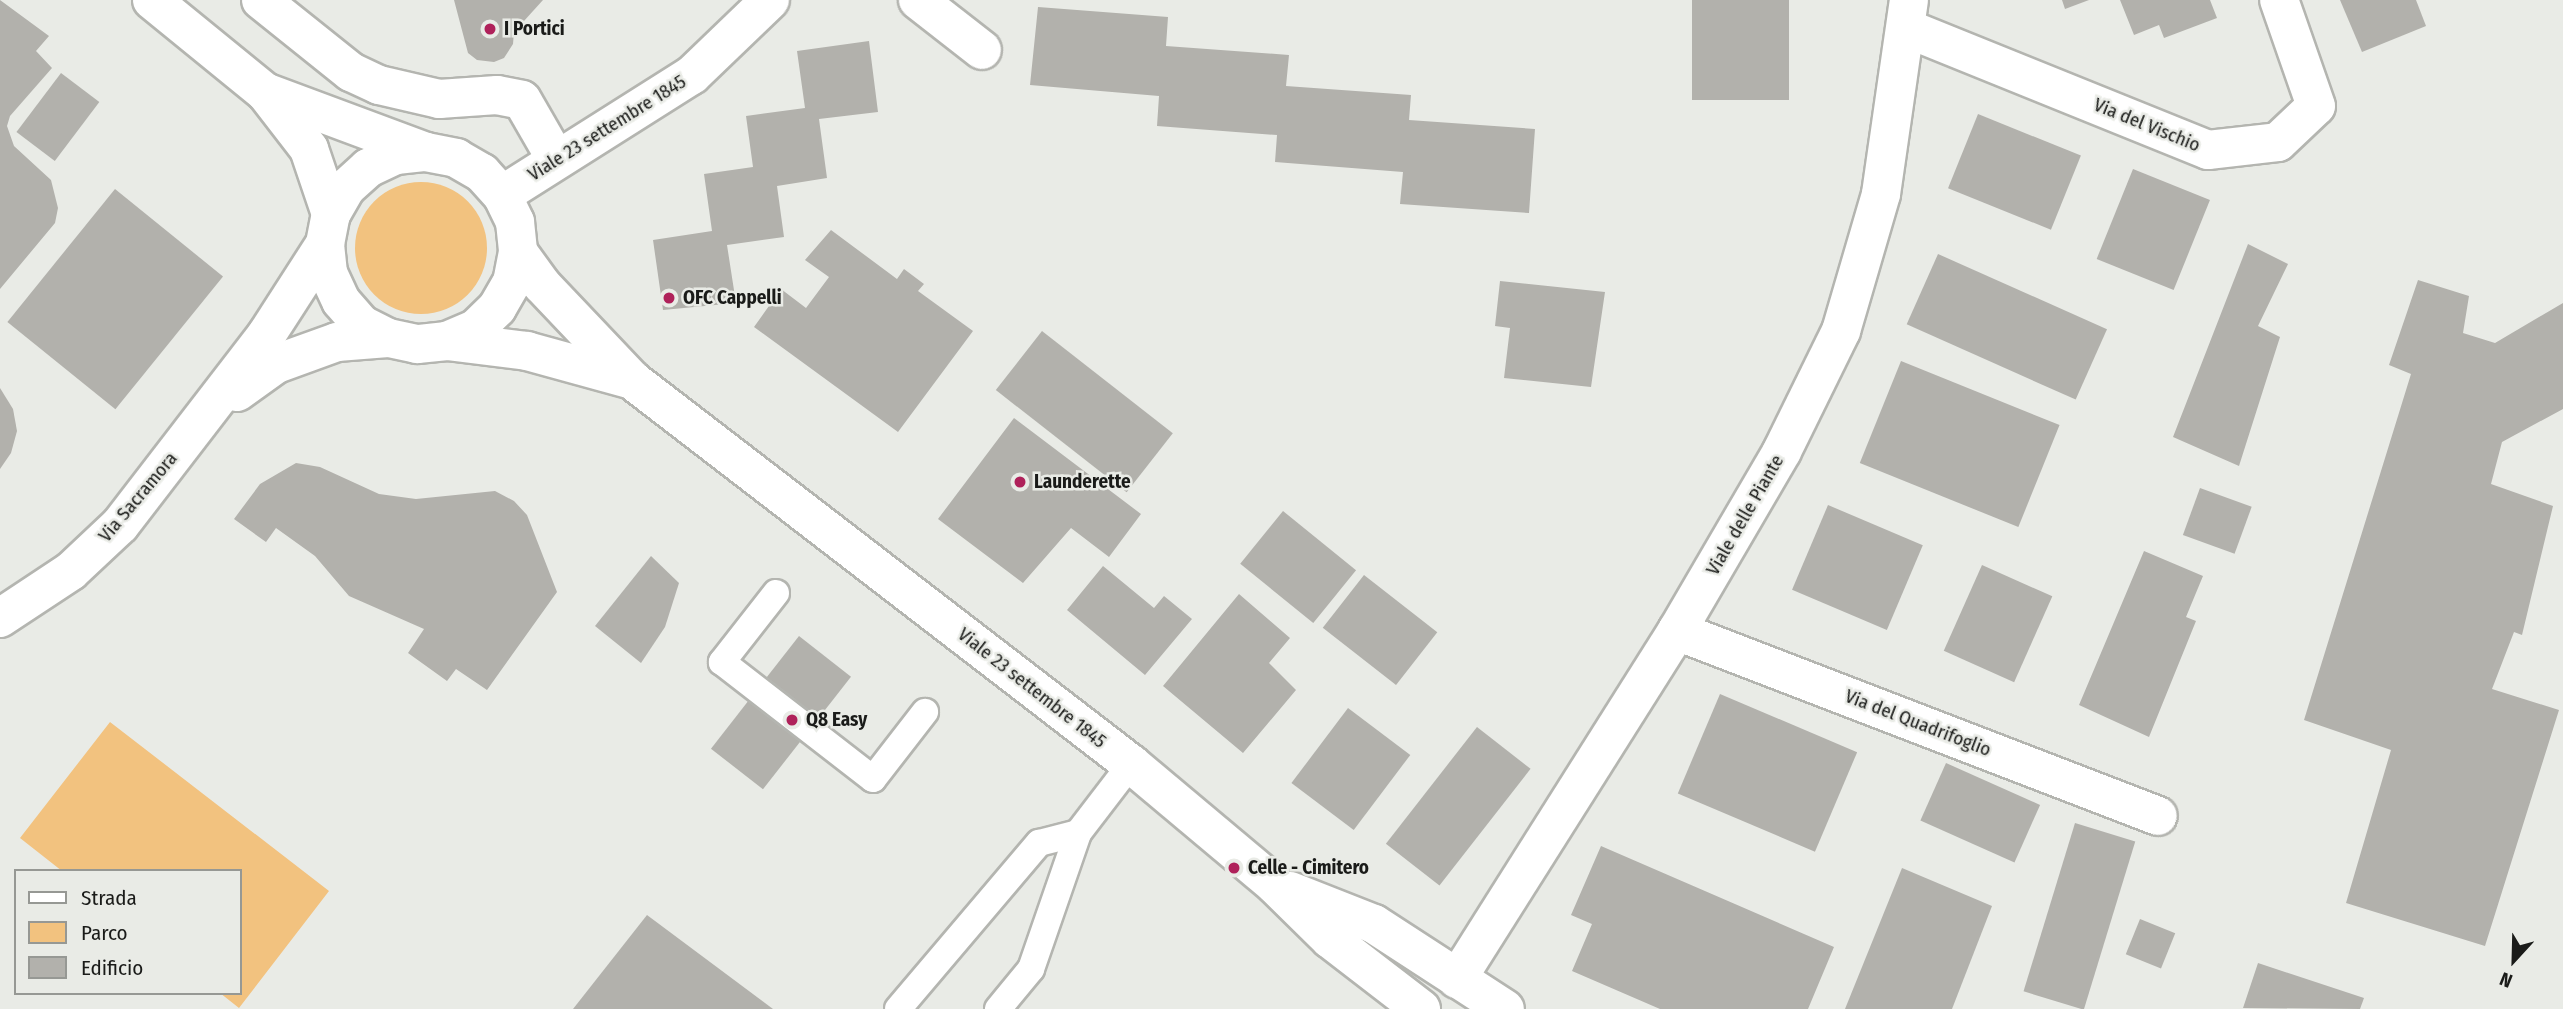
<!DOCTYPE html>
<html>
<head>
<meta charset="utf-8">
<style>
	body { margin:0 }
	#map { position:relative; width:2563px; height:1009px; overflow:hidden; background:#e9ebe6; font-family:"Fira Sans Condensed",sans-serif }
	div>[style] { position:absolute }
	.green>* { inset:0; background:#f2c27f }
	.round { border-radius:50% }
	.building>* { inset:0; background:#b2b1ac; transform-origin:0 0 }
	.roads { filter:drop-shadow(2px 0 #b4b5b0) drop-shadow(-2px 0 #b4b5b0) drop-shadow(0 2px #b4b5b0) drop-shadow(0 -2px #b4b5b0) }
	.lane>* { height:26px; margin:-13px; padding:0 13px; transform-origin:13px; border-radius:13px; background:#fff }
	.street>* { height:38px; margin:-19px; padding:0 19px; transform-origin:19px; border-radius:19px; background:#fff }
	.secondary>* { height:38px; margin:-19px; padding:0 19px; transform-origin:19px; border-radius:19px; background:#fff }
	.dots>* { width:19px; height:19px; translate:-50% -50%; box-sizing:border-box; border:4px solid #e9ebe6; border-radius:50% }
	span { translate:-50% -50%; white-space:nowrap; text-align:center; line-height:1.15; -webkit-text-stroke:5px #e9ebe6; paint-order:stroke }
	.poi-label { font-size:19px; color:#1a1b19; font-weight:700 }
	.left { translate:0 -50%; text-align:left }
	.street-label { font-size:19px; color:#1a1b19 }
	.legend { position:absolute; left:14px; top:869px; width:228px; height:126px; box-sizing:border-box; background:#e9ebe6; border:2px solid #969894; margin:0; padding:9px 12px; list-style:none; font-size:21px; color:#1a1b19 }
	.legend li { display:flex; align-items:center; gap:14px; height:35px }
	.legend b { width:35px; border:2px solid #969894 }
	.north { position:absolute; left:2479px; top:925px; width:70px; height:70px; -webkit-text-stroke:5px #e9ebe6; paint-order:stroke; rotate:202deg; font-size:19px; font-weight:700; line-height:28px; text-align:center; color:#1a1b19 }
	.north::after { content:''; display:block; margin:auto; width:24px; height:32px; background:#1a1b19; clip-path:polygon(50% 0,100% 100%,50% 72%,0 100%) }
</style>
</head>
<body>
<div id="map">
	<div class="green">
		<div class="round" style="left:355px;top:182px;width:132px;height:132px"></div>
		<div style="clip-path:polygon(110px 722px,329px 891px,239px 1008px,220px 993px,240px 993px,240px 871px,62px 871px,20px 838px)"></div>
	</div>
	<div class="building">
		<div style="clip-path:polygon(0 0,49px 36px,36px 51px,52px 68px,10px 116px,7px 126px,14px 146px,51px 180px,58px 208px,55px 223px,0 289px)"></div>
		<div style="clip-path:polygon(454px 0,543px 0,514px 32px,513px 44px,504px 58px,494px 62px,477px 60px,468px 53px)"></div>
		<div style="left:1692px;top:0;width:97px;height:100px"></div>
		<div style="clip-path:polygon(2062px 0,2089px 0,2065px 9px)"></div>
		<div style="clip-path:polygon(2120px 0,2210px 0,2217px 18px,2164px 38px,2159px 25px,2134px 35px)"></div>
		<div style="clip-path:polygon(2340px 0,2416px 0,2426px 26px,2362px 52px)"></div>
		<div style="clip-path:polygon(1038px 7px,1168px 17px,1166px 46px,1289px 55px,1286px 86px,1411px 95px,1409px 120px,1535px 129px,1529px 213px,1400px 204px,1403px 172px,1275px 162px,1277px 135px,1157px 126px,1159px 96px,1030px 85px)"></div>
		<div style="clip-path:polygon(869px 41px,878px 112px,819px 119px,827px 178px,777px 186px,784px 237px,727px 245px,736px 303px,663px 310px,653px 240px,712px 231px,704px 174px,753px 167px,746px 116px,805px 108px,797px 51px)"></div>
		<div style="left:61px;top:73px;width:48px;height:74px;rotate:37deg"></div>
		<div style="left:1978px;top:114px;width:111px;height:80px;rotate:22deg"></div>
		<div style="left:2133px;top:169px;width:83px;height:97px;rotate:22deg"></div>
		<div style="left:115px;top:189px;width:139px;height:171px;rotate:39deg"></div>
		<div style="clip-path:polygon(831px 230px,897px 279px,904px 269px,924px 284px,918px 291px,973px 331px,898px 432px,754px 327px,781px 289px,806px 308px,829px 277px,805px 260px)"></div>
		<div style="clip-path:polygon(2248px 244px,2288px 264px,2258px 326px,2280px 337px,2239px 466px,2173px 437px)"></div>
		<div style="left:1938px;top:254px;width:185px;height:77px;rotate:24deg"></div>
		<div style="clip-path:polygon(2418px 280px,2469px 296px,2463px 333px,2495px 343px,2563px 303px,2563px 409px,2502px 442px,2491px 484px,2553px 506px,2522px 635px,2514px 632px,2492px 689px,2559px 710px,2485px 946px,2346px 903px,2391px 750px,2304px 720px,2411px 374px,2389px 365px)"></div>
		<div style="clip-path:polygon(1500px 281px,1605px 292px,1591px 387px,1504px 378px,1510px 328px,1495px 326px)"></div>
		<div style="left:1042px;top:331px;width:166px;height:75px;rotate:38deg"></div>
		<div style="left:1901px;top:361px;width:171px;height:110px;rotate:22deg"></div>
		<div style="clip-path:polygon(0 388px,13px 409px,17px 431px,11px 453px,0 469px)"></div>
		<div style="clip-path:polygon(1014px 418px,1141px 514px,1109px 557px,1071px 528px,1023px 583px,938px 519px)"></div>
		<div style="clip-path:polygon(296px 463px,320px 467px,379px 494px,416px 499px,495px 491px,514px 501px,527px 515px,557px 592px,487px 690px,456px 669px,447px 681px,408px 653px,424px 629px,349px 596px,315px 556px,276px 528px,266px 542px,234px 519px,260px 484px)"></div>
		<div style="left:2200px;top:488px;width:55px;height:50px;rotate:20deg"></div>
		<div style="left:1828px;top:505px;width:103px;height:92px;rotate:23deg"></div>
		<div style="left:1283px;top:511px;width:94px;height:68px;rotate:39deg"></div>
		<div style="clip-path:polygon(2144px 551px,2203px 576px,2186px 617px,2196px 621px,2149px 737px,2079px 705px)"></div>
		<div style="clip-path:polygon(651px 556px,679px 583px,665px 627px,641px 663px,595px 626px)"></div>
		<div style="left:1982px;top:565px;width:77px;height:94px;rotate:24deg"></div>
		<div style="clip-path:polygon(1103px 566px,1154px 608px,1164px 596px,1192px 619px,1145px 675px,1067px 610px)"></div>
		<div style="left:1364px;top:575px;width:93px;height:67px;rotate:38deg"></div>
		<div style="clip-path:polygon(1239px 594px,1290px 638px,1269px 663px,1296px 690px,1243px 753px,1163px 686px)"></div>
		<div style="left:799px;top:636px;width:66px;height:143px;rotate:38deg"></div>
		<div style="left:1720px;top:694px;width:149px;height:108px;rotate:23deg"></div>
		<div style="left:1348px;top:708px;width:78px;height:94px;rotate:37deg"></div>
		<div style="left:1477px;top:727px;width:68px;height:148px;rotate:38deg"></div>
		<div style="left:1946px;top:763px;width:103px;height:63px;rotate:24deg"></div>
		<div style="left:2075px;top:823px;width:63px;height:176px;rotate:17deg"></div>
		<div style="clip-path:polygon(1601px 846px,1834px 947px,1808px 1009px,1660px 1009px,1572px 971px,1592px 924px,1571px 915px)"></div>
		<div style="clip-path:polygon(1902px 868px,1992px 906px,1952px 1009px,1845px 1009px)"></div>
		<div style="clip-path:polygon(647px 915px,773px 1009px,573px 1009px)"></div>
		<div style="left:2140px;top:919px;width:38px;height:38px;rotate:22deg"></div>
		<div style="clip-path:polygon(2258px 963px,2364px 998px,2360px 1009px,2243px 1008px)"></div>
	</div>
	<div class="roads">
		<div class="lane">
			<div style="left:776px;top:593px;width:88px;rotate:128deg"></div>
			<div style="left:722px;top:662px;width:191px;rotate:37.8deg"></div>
			<div style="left:873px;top:779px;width:85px;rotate:-52.2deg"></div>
			<div style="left:898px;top:1009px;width:218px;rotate:-49.7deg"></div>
			<div style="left:1039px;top:843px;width:40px;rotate:-14.4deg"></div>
			<div style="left:998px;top:1009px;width:52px;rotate:-50.5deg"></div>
			<div style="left:1031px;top:969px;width:144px;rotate:-70.9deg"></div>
			<div style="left:1078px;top:833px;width:87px;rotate:-52.5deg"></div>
		</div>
		<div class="street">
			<div style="left:261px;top:0;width:115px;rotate:38.7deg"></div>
			<div style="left:351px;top:72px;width:31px;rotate:25deg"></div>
			<div style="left:379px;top:85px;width:62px;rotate:13.1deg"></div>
			<div style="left:439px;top:99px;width:58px;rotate:-3.9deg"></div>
			<div style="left:497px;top:95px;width:25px;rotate:11deg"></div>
			<div style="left:522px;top:100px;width:68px;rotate:60deg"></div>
			<div style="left:918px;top:0;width:81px;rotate:38deg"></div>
			<div style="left:1906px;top:28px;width:326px;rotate:22deg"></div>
			<div style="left:2208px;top:150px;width:70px;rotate:-6.5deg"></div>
			<div style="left:2278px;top:142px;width:52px;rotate:-43.5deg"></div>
			<div style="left:2316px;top:106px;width:112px;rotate:-109.2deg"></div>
			<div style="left:502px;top:195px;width:225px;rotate:-32.3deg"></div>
			<div style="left:692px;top:75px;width:108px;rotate:-43.9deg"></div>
			<div style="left:1677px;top:631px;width:515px;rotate:21.04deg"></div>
			<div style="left:1457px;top:979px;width:412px;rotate:-57.7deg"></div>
			<div style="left:1677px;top:631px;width:208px;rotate:-59.7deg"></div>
			<div style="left:1782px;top:451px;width:134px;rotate:-63.8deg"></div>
			<div style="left:1841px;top:331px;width:143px;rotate:-73.7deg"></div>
			<div style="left:1881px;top:194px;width:196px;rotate:-81.8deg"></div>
		</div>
		<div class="secondary">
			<div style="left:152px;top:0;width:146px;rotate:39.2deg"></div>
			<div style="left:265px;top:92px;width:72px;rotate:52.3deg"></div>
			<div style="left:309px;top:149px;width:69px;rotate:71.3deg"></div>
			<div style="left:265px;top:92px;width:172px;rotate:20.4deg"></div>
			<div style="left:426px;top:152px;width:31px;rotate:11deg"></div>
			<div style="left:456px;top:158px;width:30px;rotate:30deg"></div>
			<div style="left:482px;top:173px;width:30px;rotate:48deg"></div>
			<div style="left:502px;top:195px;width:30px;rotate:64deg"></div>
			<div style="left:515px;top:222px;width:30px;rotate:84deg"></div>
			<div style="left:518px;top:252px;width:31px;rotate:101deg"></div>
			<div style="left:512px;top:282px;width:30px;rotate:120deg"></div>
			<div style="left:497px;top:308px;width:30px;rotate:136deg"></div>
			<div style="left:475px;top:329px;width:30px;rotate:157deg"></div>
			<div style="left:447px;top:341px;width:30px;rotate:174deg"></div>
			<div style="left:417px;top:344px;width:30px;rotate:-168deg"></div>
			<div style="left:388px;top:338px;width:30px;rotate:-153deg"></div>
			<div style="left:361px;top:324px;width:30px;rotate:-131deg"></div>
			<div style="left:341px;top:301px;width:31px;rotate:-115deg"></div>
			<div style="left:328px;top:273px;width:29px;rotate:-96deg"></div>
			<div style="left:325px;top:244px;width:31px;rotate:-79deg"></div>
			<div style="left:331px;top:214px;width:30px;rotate:-60deg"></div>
			<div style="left:346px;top:188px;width:30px;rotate:-42deg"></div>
			<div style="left:368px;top:168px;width:31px;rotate:-25deg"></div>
			<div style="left:396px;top:155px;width:30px;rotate:-6deg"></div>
			<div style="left:518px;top:252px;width:41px;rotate:54deg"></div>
			<div style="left:542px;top:285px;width:131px;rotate:46.5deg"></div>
			<div style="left:632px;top:380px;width:630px;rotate:37.58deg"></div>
			<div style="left:1131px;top:764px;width:188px;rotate:40deg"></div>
			<div style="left:1275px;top:885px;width:77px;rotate:44.5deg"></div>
			<div style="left:1330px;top:939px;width:115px;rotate:37.6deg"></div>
			<div style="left:447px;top:341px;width:81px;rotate:7.1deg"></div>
			<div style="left:527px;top:351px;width:109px;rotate:15.4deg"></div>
			<div style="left:237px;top:392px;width:48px;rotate:-35.7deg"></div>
			<div style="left:276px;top:364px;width:65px;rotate:-19.8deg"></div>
			<div style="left:337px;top:342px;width:51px;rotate:-4.5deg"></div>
			<div style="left:0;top:618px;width:85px;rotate:-33.5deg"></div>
			<div style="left:71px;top:571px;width:67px;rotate:-43.2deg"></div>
			<div style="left:120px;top:525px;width:241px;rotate:-52.4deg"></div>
			<div style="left:267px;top:334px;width:107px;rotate:-57.2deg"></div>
			<div style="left:1290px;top:891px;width:90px;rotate:21.4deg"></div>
			<div style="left:1374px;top:924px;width:156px;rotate:33deg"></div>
		</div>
	</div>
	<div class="dots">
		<div style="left:490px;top:29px;background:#af215a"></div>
		<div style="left:669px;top:298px;background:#af215a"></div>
		<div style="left:1020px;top:482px;background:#af215a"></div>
		<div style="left:792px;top:720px;background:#af215a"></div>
		<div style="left:1234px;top:868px;background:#af215a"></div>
	</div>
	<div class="poi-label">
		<span class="left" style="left:504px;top:29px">I Portici</span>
		<span class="left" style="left:683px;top:298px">OFC Cappelli</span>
		<span class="left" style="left:1034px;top:482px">Launderette</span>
		<span class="left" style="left:806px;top:720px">Q8 Easy</span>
		<span class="left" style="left:1248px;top:868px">Celle - Cimitero</span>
	</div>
	<div class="street-label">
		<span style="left:2147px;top:125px;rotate:22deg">Via del Vischio</span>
		<span style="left:607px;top:128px;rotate:-32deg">Viale 23 settembre 1845</span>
		<span style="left:138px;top:497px;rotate:-50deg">Via Sacramora</span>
		<span style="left:1745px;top:515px;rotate:-60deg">Viale delle Piante</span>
		<span style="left:1032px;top:688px;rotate:38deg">Viale 23 settembre 1845</span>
		<span style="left:1918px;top:723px;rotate:21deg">Via del Quadrifoglio</span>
	</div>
	<ul class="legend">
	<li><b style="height:9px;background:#fff"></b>Strada</li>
	<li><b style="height:19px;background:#f2c27f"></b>Parco</li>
	<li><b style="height:19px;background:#b2b1ac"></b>Edificio</li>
	</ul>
	<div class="north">N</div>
</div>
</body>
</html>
